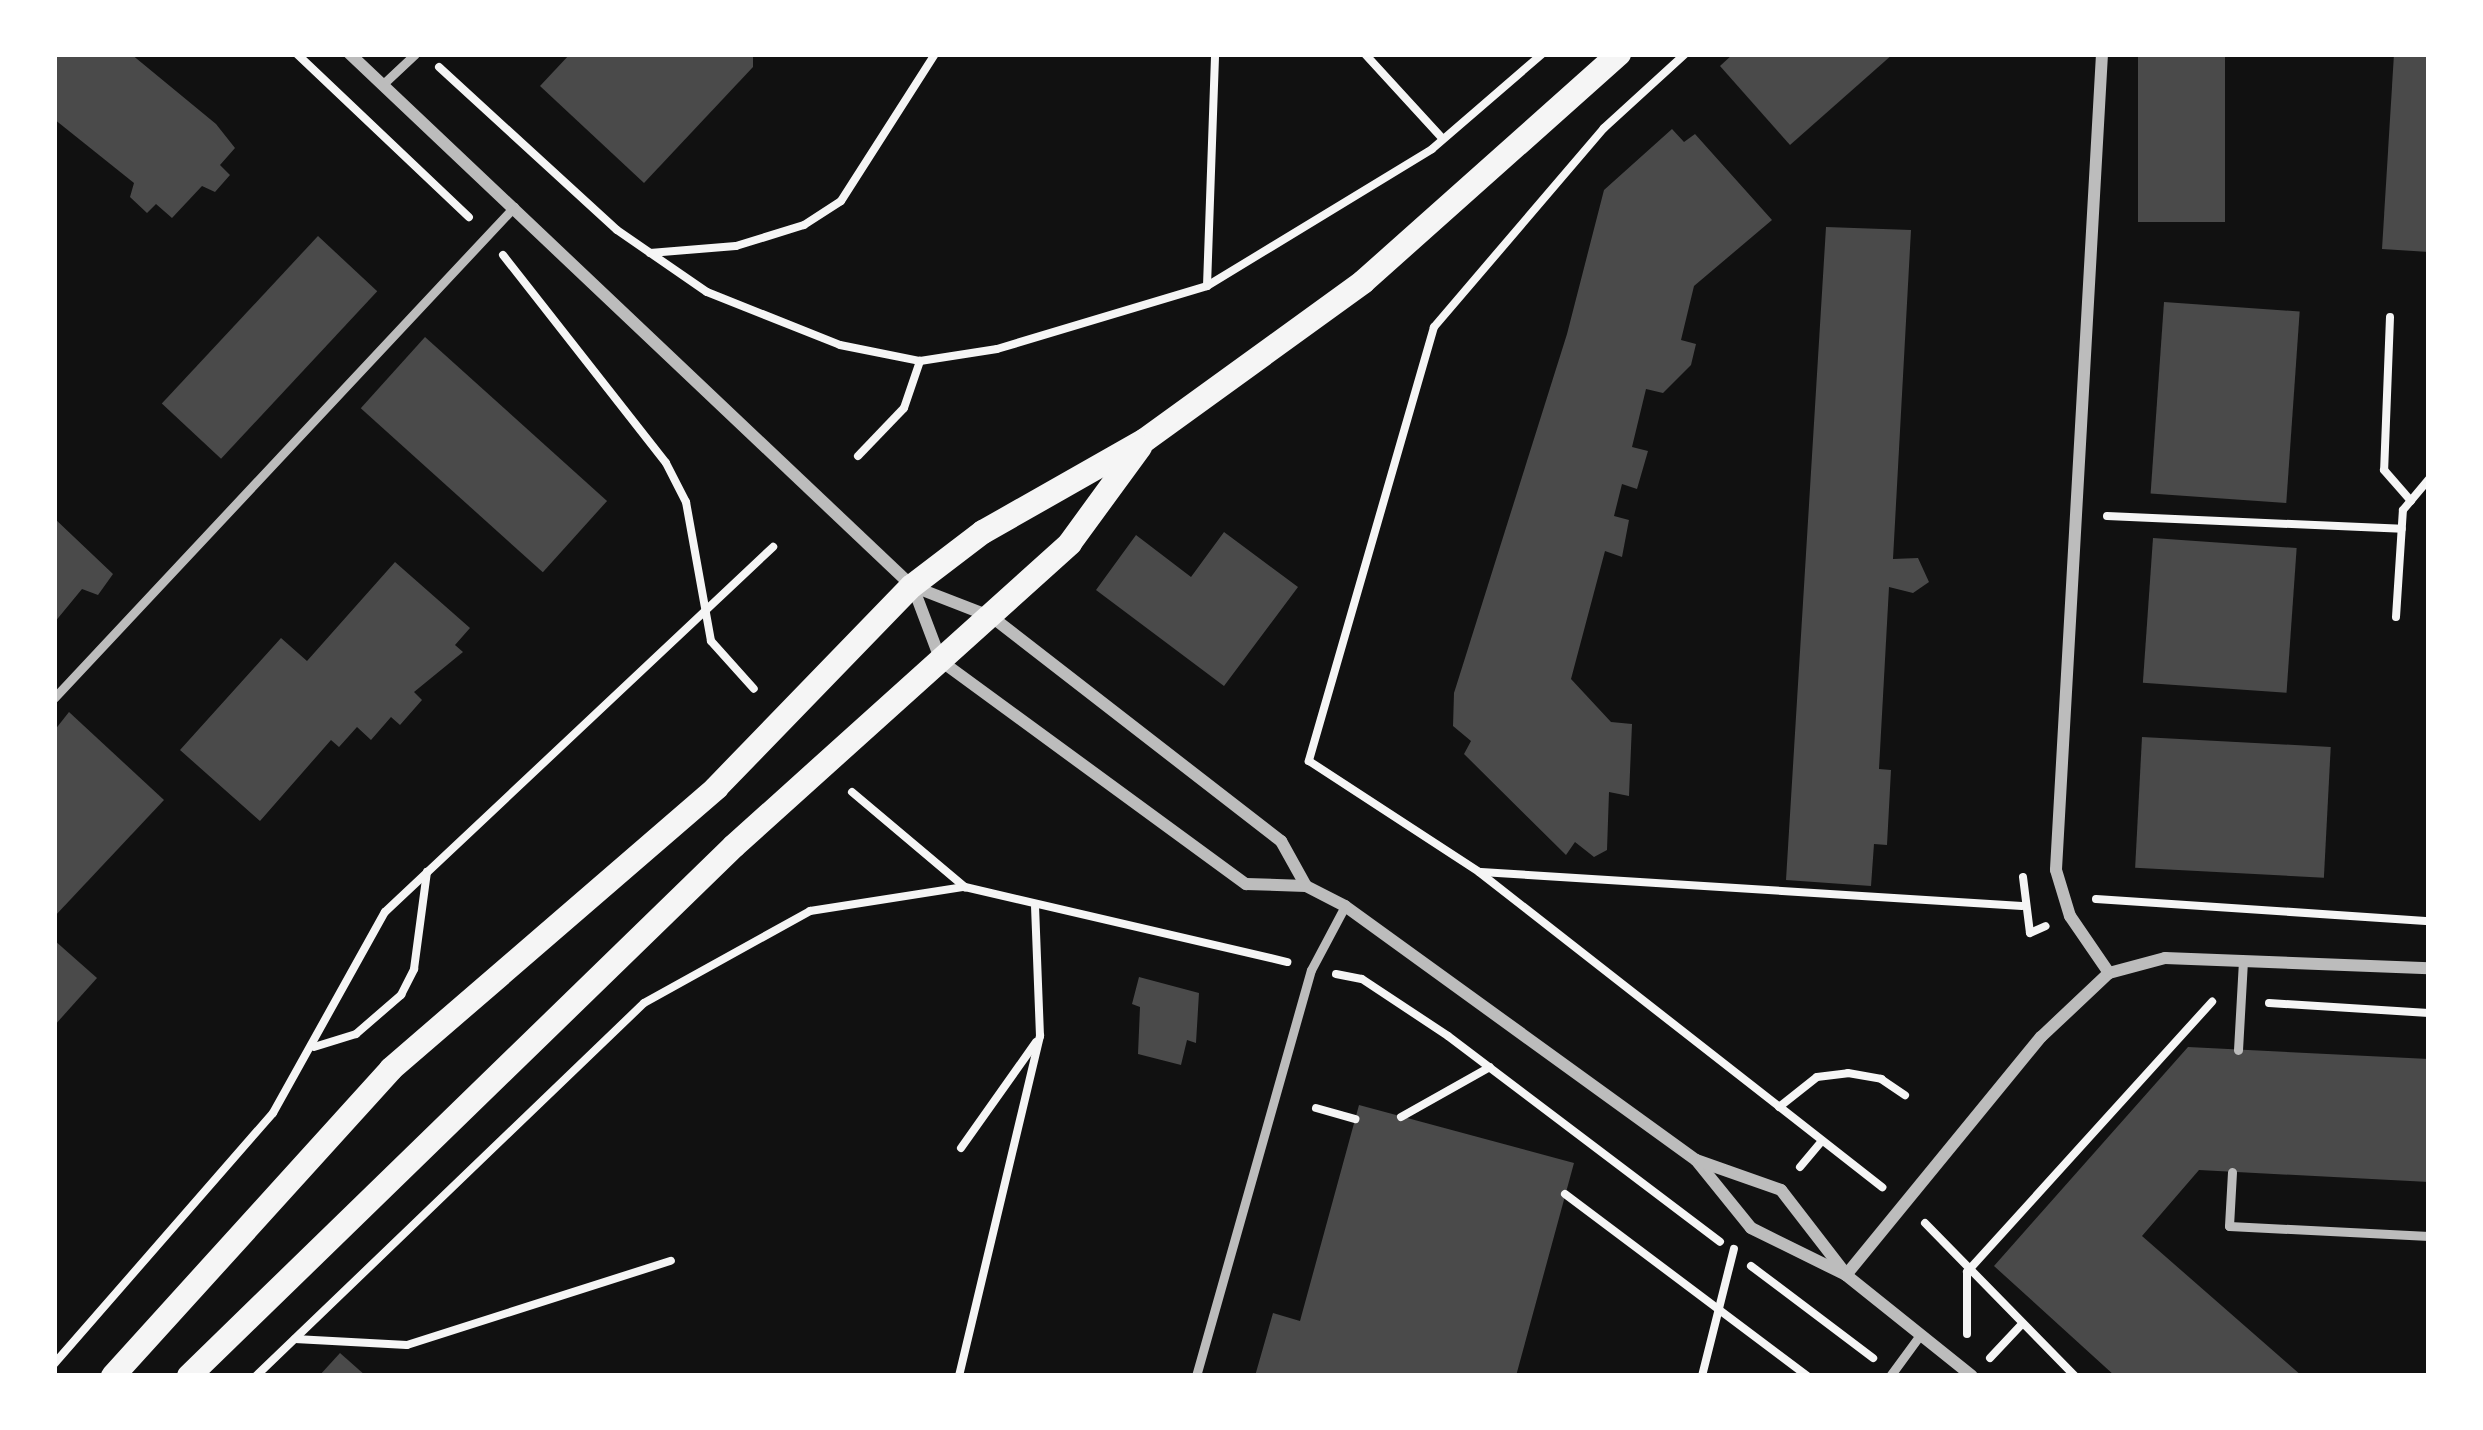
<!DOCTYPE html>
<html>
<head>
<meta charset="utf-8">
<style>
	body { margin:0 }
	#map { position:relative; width:2483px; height:1430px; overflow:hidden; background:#111; font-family:Barlow,sans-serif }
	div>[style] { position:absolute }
	.building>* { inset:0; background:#4a4a4a; transform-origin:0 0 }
	.path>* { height:8px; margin:-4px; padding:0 4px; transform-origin:4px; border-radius:4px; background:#f5f5f5 }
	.service>* { height:9px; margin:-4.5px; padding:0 4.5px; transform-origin:4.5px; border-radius:4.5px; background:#bcbcbc }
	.minor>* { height:12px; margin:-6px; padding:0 6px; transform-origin:6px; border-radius:6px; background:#bcbcbc }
	.secondary>* { height:24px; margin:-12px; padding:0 12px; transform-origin:12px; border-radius:12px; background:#f5f5f5 }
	span { translate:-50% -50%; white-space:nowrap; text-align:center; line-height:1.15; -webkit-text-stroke:9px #fff; paint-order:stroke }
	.frame { position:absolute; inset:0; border:57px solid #fff; pointer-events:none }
</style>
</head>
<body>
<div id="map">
	<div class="building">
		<div style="clip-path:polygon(54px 54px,131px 54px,216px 124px,235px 148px,220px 165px,230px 175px,215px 192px,202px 186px,172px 218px,156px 204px,147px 213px,130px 197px,134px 183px,54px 119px)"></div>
		<div style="clip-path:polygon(570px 54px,753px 54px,753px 67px,644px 183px,540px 86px)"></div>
		<div style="clip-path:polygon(1733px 54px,1893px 54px,1790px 145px,1720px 66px)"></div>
		<div style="left:2138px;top:54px;width:87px;height:168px"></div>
		<div style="clip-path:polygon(2394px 54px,2429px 54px,2429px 252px,2382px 249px)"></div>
		<div style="clip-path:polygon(1672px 129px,1684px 142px,1695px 134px,1772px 220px,1694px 286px,1681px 340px,1696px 344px,1691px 365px,1663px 393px,1646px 389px,1632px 447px,1648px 451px,1637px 489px,1622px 484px,1614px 516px,1629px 520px,1622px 557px,1605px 551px,1571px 679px,1611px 722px,1632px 724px,1629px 796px,1609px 792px,1607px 850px,1594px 857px,1575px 842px,1566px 855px,1464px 754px,1471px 741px,1453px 726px,1454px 693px,1567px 334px,1604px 190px)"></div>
		<div style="clip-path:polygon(1826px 227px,1911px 230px,1893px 559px,1918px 558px,1929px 582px,1913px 593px,1889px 587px,1879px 769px,1891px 770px,1887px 845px,1874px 844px,1871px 886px,1786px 880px)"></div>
		<div style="left:318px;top:236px;width:81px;height:229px;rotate:43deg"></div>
		<div style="left:2164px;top:302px;width:136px;height:192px;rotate:4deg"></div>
		<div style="left:425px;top:337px;width:245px;height:96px;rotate:42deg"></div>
		<div style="clip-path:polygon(54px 518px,113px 574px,98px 595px,82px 589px,54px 623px)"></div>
		<div style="clip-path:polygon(1224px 532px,1298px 587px,1224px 686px,1096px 590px,1136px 535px,1191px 577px)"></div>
		<div style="left:2153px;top:538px;width:144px;height:145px;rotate:4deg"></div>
		<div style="clip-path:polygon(395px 562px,470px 628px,455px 645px,463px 652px,414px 692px,422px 700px,400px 725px,391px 717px,371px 740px,357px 727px,339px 747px,331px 740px,260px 821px,180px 750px,281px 638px,307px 661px)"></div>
		<div style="clip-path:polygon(69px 712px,164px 800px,54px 917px,54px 731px)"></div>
		<div style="left:2142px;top:737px;width:189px;height:131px;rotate:3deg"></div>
		<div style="clip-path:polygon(54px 940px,97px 978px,54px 1026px)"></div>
		<div style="clip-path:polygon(1139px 977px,1199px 993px,1196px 1043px,1187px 1040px,1181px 1065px,1138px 1054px,1140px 1007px,1132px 1004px)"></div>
		<div style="clip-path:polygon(2188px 1047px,2429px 1059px,2429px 1182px,2199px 1170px,2142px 1236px,2302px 1376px,2115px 1376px,1994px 1266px)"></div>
		<div style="clip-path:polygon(1359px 1105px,1574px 1163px,1516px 1376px,1255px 1376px,1273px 1313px,1300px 1321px)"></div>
		<div style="clip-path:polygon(340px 1353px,366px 1376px,319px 1376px)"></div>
	</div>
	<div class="path">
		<div style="left:297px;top:54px;width:237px;rotate:43.5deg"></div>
		<div style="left:1365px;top:54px;width:115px;rotate:47.5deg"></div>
		<div style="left:1685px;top:54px;width:110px;rotate:137.6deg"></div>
		<div style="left:1604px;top:128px;width:262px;rotate:130.5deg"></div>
		<div style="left:1434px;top:327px;width:452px;rotate:106.1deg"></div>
		<div style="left:1309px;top:761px;width:203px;rotate:33.1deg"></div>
		<div style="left:1479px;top:872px;width:512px;rotate:38.01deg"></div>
		<div style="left:439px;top:67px;width:241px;rotate:42.5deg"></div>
		<div style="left:617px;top:230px;width:109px;rotate:34.6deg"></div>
		<div style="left:707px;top:292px;width:143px;rotate:21.7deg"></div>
		<div style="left:840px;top:345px;width:82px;rotate:11.3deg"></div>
		<div style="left:650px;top:253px;width:86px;rotate:-4.7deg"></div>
		<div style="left:736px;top:246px;width:71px;rotate:-17.2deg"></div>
		<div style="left:804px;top:225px;width:44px;rotate:-33deg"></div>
		<div style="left:841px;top:201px;width:174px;rotate:-57.4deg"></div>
		<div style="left:503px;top:255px;width:264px;rotate:51.9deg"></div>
		<div style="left:666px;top:463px;width:44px;rotate:62.9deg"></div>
		<div style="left:686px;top:502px;width:141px;rotate:79.8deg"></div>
		<div style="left:711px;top:641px;width:64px;rotate:48.1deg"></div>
		<div style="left:1207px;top:286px;width:232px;rotate:-88deg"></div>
		<div style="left:2390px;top:317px;width:153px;rotate:92.2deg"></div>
		<div style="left:2384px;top:470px;width:41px;rotate:48.9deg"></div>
		<div style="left:858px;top:456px;width:66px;rotate:-46.2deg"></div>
		<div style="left:904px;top:408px;width:50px;rotate:-71.2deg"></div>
		<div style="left:920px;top:361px;width:78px;rotate:-8.9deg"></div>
		<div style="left:997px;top:349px;width:219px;rotate:-16.7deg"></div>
		<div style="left:1207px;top:286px;width:263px;rotate:-31.3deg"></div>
		<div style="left:1432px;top:149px;width:145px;rotate:-40.8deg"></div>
		<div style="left:2107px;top:516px;width:295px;rotate:2.5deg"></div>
		<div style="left:2396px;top:617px;width:107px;rotate:-86.3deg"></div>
		<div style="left:2403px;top:510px;width:40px;rotate:-50deg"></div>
		<div style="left:852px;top:792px;width:148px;rotate:40.1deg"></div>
		<div style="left:965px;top:887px;width:331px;rotate:13.1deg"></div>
		<div style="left:1481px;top:872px;width:542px;rotate:3.6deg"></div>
		<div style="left:2023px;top:877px;width:56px;rotate:82.9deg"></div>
		<div style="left:2030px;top:933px;width:17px;rotate:-24deg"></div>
		<div style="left:2096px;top:899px;width:334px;rotate:3.8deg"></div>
		<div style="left:1336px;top:974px;width:26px;rotate:11deg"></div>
		<div style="left:1362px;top:979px;width:103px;rotate:33.5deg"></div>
		<div style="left:1448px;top:1036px;width:341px;rotate:37.1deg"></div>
		<div style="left:2269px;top:1003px;width:160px;rotate:3.6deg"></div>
		<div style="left:314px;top:1047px;width:44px;rotate:-17.2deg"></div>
		<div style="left:356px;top:1034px;width:60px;rotate:-40.9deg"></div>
		<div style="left:401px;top:995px;width:29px;rotate:-63deg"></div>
		<div style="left:414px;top:969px;width:98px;rotate:-82.4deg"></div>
		<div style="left:1779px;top:1107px;width:48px;rotate:-38.3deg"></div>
		<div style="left:1817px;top:1077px;width:31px;rotate:-7deg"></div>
		<div style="left:1848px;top:1073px;width:34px;rotate:10deg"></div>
		<div style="left:1881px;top:1079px;width:29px;rotate:34deg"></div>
		<div style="left:1316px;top:1108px;width:41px;rotate:15.8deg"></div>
		<div style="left:1401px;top:1117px;width:102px;rotate:-29.3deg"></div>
		<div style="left:961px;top:1148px;width:130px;rotate:-54.7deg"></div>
		<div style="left:1800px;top:1167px;width:34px;rotate:-50deg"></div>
		<div style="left:1565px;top:1194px;width:303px;rotate:36.9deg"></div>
		<div style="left:1925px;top:1223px;width:214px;rotate:45.6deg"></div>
		<div style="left:1751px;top:1266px;width:153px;rotate:37deg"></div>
		<div style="left:1967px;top:1334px;width:62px;rotate:-90deg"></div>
		<div style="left:1967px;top:1272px;width:365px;rotate:-47.8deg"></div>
		<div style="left:295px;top:1339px;width:112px;rotate:3.1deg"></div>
		<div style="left:407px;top:1345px;width:277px;rotate:-17.7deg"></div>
		<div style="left:1990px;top:1358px;width:45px;rotate:-46.8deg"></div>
		<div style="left:54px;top:1364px;width:333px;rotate:-48.9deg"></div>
		<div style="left:273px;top:1113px;width:230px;rotate:-60.9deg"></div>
		<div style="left:385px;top:912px;width:533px;rotate:-43.25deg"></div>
		<div style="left:256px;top:1376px;width:538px;rotate:-43.87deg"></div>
		<div style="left:644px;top:1003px;width:190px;rotate:-29deg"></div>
		<div style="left:810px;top:911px;width:156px;rotate:-8.9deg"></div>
		<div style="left:959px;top:1376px;width:350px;rotate:-76.6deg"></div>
		<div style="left:1040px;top:1036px;width:129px;rotate:-92.2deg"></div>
		<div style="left:1702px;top:1376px;width:131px;rotate:-75.9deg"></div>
	</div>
	<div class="service">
		<div style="left:382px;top:85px;width:45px;rotate:-43.2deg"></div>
		<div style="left:54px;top:698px;width:673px;rotate:-46.87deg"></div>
		<div style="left:2238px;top:1050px;width:90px;rotate:-86.8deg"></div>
		<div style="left:2232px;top:1172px;width:54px;rotate:93.2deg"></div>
		<div style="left:2229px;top:1226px;width:200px;rotate:2.9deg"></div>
		<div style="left:1196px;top:1376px;width:422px;rotate:-74.2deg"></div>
		<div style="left:1311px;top:970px;width:72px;rotate:-62deg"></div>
		<div style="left:1890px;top:1376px;width:51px;rotate:-53.8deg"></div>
	</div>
	<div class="minor">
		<div style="left:350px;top:54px;width:774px;rotate:43.43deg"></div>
		<div style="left:912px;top:586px;width:86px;rotate:21.2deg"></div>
		<div style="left:992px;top:617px;width:366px;rotate:37.8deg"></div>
		<div style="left:1281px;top:841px;width:51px;rotate:60.9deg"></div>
		<div style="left:2102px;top:54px;width:817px;rotate:93.23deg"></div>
		<div style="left:2056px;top:870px;width:48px;rotate:73.1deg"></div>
		<div style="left:2070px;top:916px;width:69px;rotate:55.6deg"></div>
		<div style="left:913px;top:587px;width:79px;rotate:69.3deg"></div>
		<div style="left:941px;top:661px;width:378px;rotate:36.2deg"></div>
		<div style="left:1246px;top:884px;width:60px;rotate:1.9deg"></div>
		<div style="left:1306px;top:886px;width:44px;rotate:27.1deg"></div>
		<div style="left:1345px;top:906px;width:433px;rotate:35.9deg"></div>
		<div style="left:1696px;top:1160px;width:87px;rotate:51deg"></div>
		<div style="left:1751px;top:1228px;width:106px;rotate:26.3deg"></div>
		<div style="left:1846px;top:1275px;width:161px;rotate:38.7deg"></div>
		<div style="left:1696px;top:1160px;width:90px;rotate:19.4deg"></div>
		<div style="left:1781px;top:1190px;width:100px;rotate:52.3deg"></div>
		<div style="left:1846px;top:1275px;width:308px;rotate:-50.7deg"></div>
		<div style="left:2041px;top:1037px;width:93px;rotate:-43.3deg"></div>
		<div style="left:2109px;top:973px;width:58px;rotate:-15deg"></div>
		<div style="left:2165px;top:958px;width:264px;rotate:2.2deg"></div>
	</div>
	<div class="secondary">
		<div style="left:113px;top:1376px;width:414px;rotate:-47.8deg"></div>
		<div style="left:391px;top:1069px;width:430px;rotate:-40.8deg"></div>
		<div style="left:716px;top:788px;width:281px;rotate:-45.9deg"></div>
		<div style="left:912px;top:586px;width:89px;rotate:-37.3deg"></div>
		<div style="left:983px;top:532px;width:186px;rotate:-29.6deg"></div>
		<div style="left:1145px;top:440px;width:269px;rotate:-35.9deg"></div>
		<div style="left:1363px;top:282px;width:343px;rotate:-41.7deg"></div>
		<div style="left:189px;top:1376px;width:760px;rotate:-44.2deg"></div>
		<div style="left:734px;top:846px;width:452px;rotate:-42deg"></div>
		<div style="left:1070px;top:543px;width:119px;rotate:-53.9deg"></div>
	</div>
	<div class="frame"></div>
</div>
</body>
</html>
